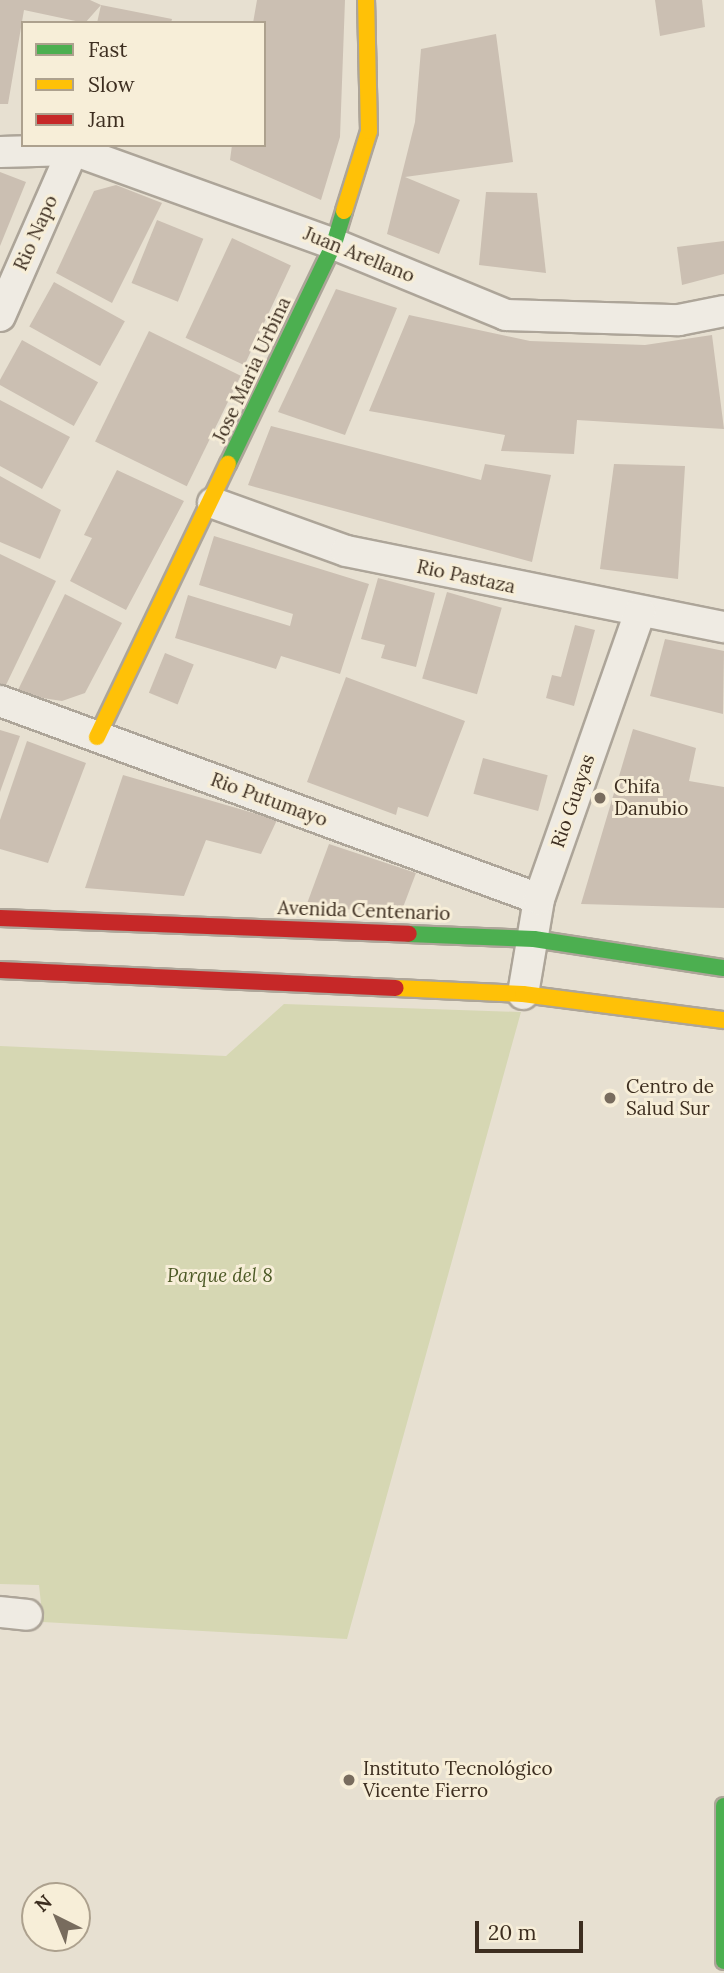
<!DOCTYPE html>
<html>
<head>
<meta charset="utf-8">
<style>
	body { margin:0 }
	#map { position:relative; width:724px; height:1973px; overflow:hidden; background:#e7e0d1; font-family:Lora,serif }
	div>[style] { position:absolute }
	.green>* { inset:0; background:#d6d7b3 }
	.building>* { inset:0; background:#cbbfb2; transform-origin:0 0 }
	.roads { filter:drop-shadow(2px 0 #ada599) drop-shadow(-2px 0 #ada599) drop-shadow(0 2px #ada599) drop-shadow(0 -2px #ada599) }
	.street>* { height:30px; margin:-15px; padding:0 15px; transform-origin:15px; border-radius:15px; background:#efebe3 }
	.fast>* { height:16px; margin:-8px; padding:0 8px; transform-origin:8px; border-radius:8px; background:#4caf50 }
	.slow>* { height:16px; margin:-8px; padding:0 8px; transform-origin:8px; border-radius:8px; background:#ffc107 }
	.jam>* { height:16px; margin:-8px; padding:0 8px; transform-origin:8px; border-radius:8px; background:#c62828 }
	.dots>* { width:19px; height:19px; translate:-50% -50%; box-sizing:border-box; border:4px solid #f7eed8; border-radius:50% }
	span { translate:-50% -50%; white-space:nowrap; text-align:center; line-height:1.15; -webkit-text-stroke:6px #f7eed8; paint-order:stroke }
	.street-label { font-size:19px; color:#3d2e20 }
	.poi-label { font-size:19px; color:#3d2e20 }
	.left { translate:0 -50%; text-align:left }
	.park-label { font-size:19px; color:#4d5a26; font-style:italic }
	.legend { position:absolute; left:21px; top:21px; width:245px; height:126px; box-sizing:border-box; background:#f7eed8; border:2px solid #ada18e; margin:0; padding:9px 12px; list-style:none; font-size:21px; color:#3d2e20 }
	.legend li { display:flex; align-items:center; gap:14px; height:35px }
	.legend b { width:35px; border:2px solid #ada18e }
	.north { position:absolute; left:21px; top:1882px; width:70px; height:70px; box-sizing:border-box; background:#f7eed8; border:2px solid #ada18e; border-radius:50%; rotate:317deg; font-size:19px; font-weight:700; line-height:28px; text-align:center; color:#3d2e20 }
	.north::after { content:''; display:block; margin:auto; width:24px; height:32px; background:#786c5e; clip-path:polygon(50% 0,100% 100%,50% 72%,0 100%) }
	.scale { position:absolute; left:475px; top:1921px; width:108px; height:32px; box-sizing:border-box; border:4px solid #3d2e20; border-top:0; padding-left:9px; font-size:21px; line-height:24px; white-space:nowrap; color:#3d2e20; -webkit-text-stroke:5px #f7eed8; paint-order:stroke }
</style>
</head>
<body>
<div id="map">
	<div class="green">
		<div style="clip-path:polygon(284px 1004px,521px 1012px,347px 1639px,43px 1622px,39px 1585px,0 1584px,0 1046px,226px 1056px)"></div>
	</div>
	<div class="building">
		<div style="clip-path:polygon(0 0,90px 0,101px 5px,85px 23px,24px 10px,8px 104px,0 104px)"></div>
		<div style="clip-path:polygon(257px 0,345px 0,340px 137px,321px 200px,230px 160px,232px 145px,264px 145px,264px 23px,253px 23px)"></div>
		<div style="clip-path:polygon(655px 0,702px 0,705px 27px,660px 36px)"></div>
		<div style="clip-path:polygon(101px 5px,172px 19px,171px 23px,97px 23px)"></div>
		<div style="clip-path:polygon(496px 34px,513px 162px,405px 177px,460px 200px,439px 254px,387px 234px,415px 122px,421px 49px)"></div>
		<div style="clip-path:polygon(0 172px,26px 182px,0 246px)"></div>
		<div style="clip-path:polygon(116px 185px,162px 203px,112px 303px,56px 273px,94px 191px)"></div>
		<div style="clip-path:polygon(486px 192px,537px 193px,546px 273px,479px 265px)"></div>
		<div style="left:157px;top:220px;width:50px;height:68px;rotate:22deg"></div>
		<div style="left:232px;top:238px;width:65px;height:110px;rotate:25deg"></div>
		<div style="clip-path:polygon(724px 241px,724px 274px,682px 285px,677px 247px)"></div>
		<div style="left:54px;top:282px;width:81px;height:51px;rotate:29deg"></div>
		<div style="clip-path:polygon(336px 289px,397px 308px,345px 435px,278px 412px)"></div>
		<div style="clip-path:polygon(409px 315px,530px 341px,645px 345px,712px 335px,724px 429px,577px 420px,574px 454px,501px 451px,505px 435px,369px 411px)"></div>
		<div style="left:149px;top:331px;width:102px;height:123px;rotate:26deg"></div>
		<div style="left:22px;top:340px;width:87px;height:50px;rotate:29deg"></div>
		<div style="clip-path:polygon(0 400px,70px 437px,42px 489px,0 466px)"></div>
		<div style="clip-path:polygon(271px 426px,481px 480px,485px 464px,551px 475px,532px 562px,248px 485px)"></div>
		<div style="clip-path:polygon(614px 464px,685px 466px,678px 579px,600px 569px)"></div>
		<div style="clip-path:polygon(117px 470px,184px 501px,126px 610px,70px 581px,92px 538px,84px 535px)"></div>
		<div style="clip-path:polygon(0 476px,61px 510px,40px 559px,0 542px)"></div>
		<div style="clip-path:polygon(214px 536px,369px 584px,340px 674px,281px 656px,276px 669px,175px 638px,188px 595px,290px 626px,293px 614px,199px 585px)"></div>
		<div style="clip-path:polygon(0 554px,56px 581px,5px 687px,0 684px)"></div>
		<div style="clip-path:polygon(378px 578px,435px 593px,416px 667px,381px 658px,385px 645px,361px 639px)"></div>
		<div style="left:447px;top:592px;width:57px;height:90px;rotate:16deg"></div>
		<div style="clip-path:polygon(65px 594px,122px 623px,85px 693px,62px 701px,16px 694px)"></div>
		<div style="clip-path:polygon(575px 625px,595px 630px,574px 706px,546px 698px,552px 675px,561px 677px)"></div>
		<div style="clip-path:polygon(665px 639px,724px 651px,723px 714px,650px 696px)"></div>
		<div style="left:165px;top:653px;width:31px;height:43px;rotate:22deg"></div>
		<div style="clip-path:polygon(346px 677px,465px 721px,428px 817px,398px 807px,396px 815px,307px 782px)"></div>
		<div style="clip-path:polygon(633px 729px,696px 748px,689px 781px,724px 787px,724px 908px,581px 904px)"></div>
		<div style="clip-path:polygon(0 730px,20px 736px,0 792px)"></div>
		<div style="clip-path:polygon(27px 741px,86px 763px,48px 863px,0 849px,0 820px)"></div>
		<div style="left:483px;top:758px;width:67px;height:37px;rotate:15deg"></div>
		<div style="clip-path:polygon(123px 775px,277px 820px,261px 854px,206px 840px,184px 896px,85px 888px)"></div>
		<div style="clip-path:polygon(329px 844px,416px 873px,402px 910px,305px 909px)"></div>
	</div>
	<div class="roads">
		<div class="street">
			<div style="left:0;top:152px;width:73px;rotate:-1.6deg"></div>
			<div style="left:73px;top:150px;width:277px;rotate:19.8deg"></div>
			<div style="left:334px;top:244px;width:186px;rotate:22.4deg"></div>
			<div style="left:506px;top:315px;width:173px;rotate:1.7deg"></div>
			<div style="left:679px;top:320px;width:46px;rotate:-11.3deg"></div>
			<div style="left:0;top:316px;width:181px;rotate:-66.3deg"></div>
			<div style="left:213px;top:503px;width:141px;rotate:19.8deg"></div>
			<div style="left:346px;top:551px;width:386px;rotate:11.4deg"></div>
			<div style="left:0;top:701px;width:574px;rotate:20.17deg"></div>
			<div style="left:523px;top:994px;width:96px;rotate:-80.4deg"></div>
			<div style="left:539px;top:899px;width:304px;rotate:-70.6deg"></div>
			<div style="left:0;top:1612px;width:27px;rotate:6deg"></div>
		</div>
		<div class="fast">
			<div style="left:228px;top:464px;width:244px;rotate:-64.3deg"></div>
			<div style="left:334px;top:244px;width:34px;rotate:-73deg"></div>
			<div style="left:409px;top:934px;width:125px;rotate:2.3deg"></div>
			<div style="left:534px;top:939px;width:192px;rotate:8.7deg"></div>
			<div style="left:724px;top:1806px;width:155px;rotate:90deg"></div>
		</div>
		<div class="slow">
			<div style="left:344px;top:211px;width:84px;rotate:-72.6deg"></div>
			<div style="left:369px;top:131px;width:131px;rotate:-91.3deg"></div>
			<div style="left:97px;top:737px;width:303px;rotate:-64.4deg"></div>
			<div style="left:396px;top:988px;width:127px;rotate:2.7deg"></div>
			<div style="left:523px;top:994px;width:203px;rotate:7.4deg"></div>
		</div>
		<div class="jam">
			<div style="left:0;top:918px;width:409px;rotate:2.2deg"></div>
			<div style="left:0;top:970px;width:396px;rotate:2.6deg"></div>
		</div>
	</div>
	<div class="dots">
		<div style="left:600px;top:798px;background:#786c5e"></div>
		<div style="left:610px;top:1098px;background:#786c5e"></div>
		<div style="left:349px;top:1780px;background:#786c5e"></div>
	</div>
	<div class="street-label">
		<span style="left:36px;top:233px;rotate:-66deg">Rio Napo</span>
		<span style="left:359px;top:255px;rotate:22deg">Juan Arellano</span>
		<span style="left:252px;top:370px;rotate:-65deg">Jose Maria Urbina</span>
		<span style="left:466px;top:577px;rotate:12deg">Rio Pastaza</span>
		<span style="left:269px;top:800px;rotate:20deg">Rio Putumayo</span>
		<span style="left:573px;top:801px;rotate:-71deg">Rio Guayas</span>
		<span style="left:364px;top:911px;rotate:2deg">Avenida Centenario</span>
	</div>
	<div class="poi-label">
		<span class="left" style="left:614px;top:798px">Chifa<br>Danubio</span>
		<span class="left" style="left:626px;top:1098px">Centro de<br>Salud Sur</span>
		<span class="left" style="left:363px;top:1780px">Instituto Tecnológico<br>Vicente Fierro</span>
	</div>
	<div class="park-label">
		<span style="left:220px;top:1276px">Parque del 8</span>
	</div>
	<ul class="legend">
	<li><b style="height:9px;background:#4caf50"></b>Fast</li>
	<li><b style="height:9px;background:#ffc107"></b>Slow</li>
	<li><b style="height:9px;background:#c62828"></b>Jam</li>
	</ul>
	<div class="north">N</div>
	<div class="scale">20 m</div>
</div>
</body>
</html>
